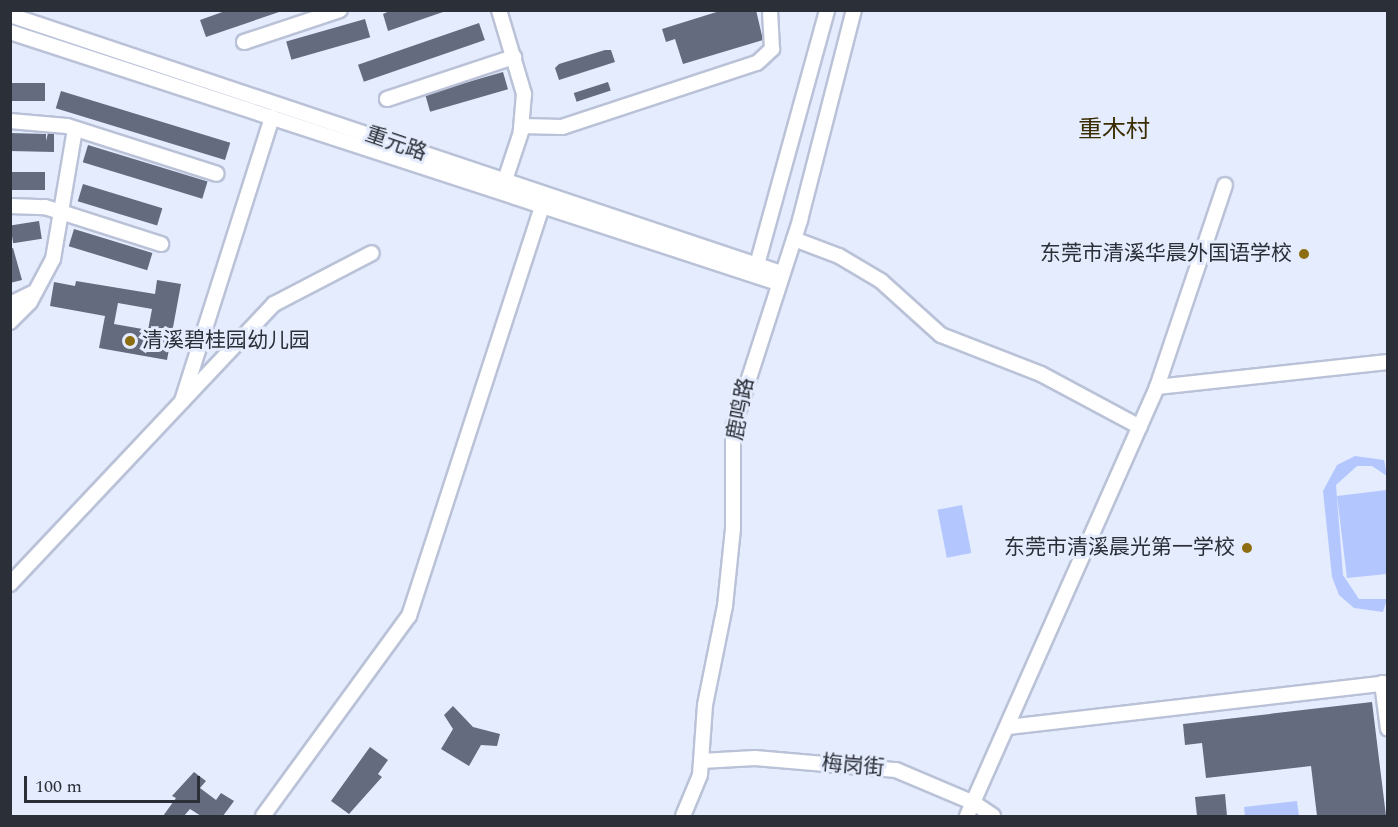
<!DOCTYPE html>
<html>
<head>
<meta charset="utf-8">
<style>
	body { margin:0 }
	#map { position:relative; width:1398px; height:827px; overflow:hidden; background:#e5ecfe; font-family:Spectral,"Noto Sans SC",serif }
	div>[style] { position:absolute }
	.green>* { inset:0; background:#b3c7fe; transform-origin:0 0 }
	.building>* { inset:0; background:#646b7f; transform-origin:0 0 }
	.roads { filter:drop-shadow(2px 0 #bac2d8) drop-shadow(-2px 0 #bac2d8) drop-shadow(0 2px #bac2d8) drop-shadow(0 -2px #bac2d8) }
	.minor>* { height:14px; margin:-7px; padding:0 7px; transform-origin:7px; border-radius:7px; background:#fff }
	.dots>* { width:16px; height:16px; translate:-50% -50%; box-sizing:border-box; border:3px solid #e5ecfe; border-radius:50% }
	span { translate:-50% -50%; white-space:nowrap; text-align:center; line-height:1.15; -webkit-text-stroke:6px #e5ecfe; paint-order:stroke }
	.street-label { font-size:21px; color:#2b2f37 }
	.poi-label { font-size:21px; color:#2b2f37 }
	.right { translate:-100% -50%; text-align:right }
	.left { translate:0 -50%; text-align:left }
	.quarter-label { font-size:24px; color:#3a2c01 }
	.frame { position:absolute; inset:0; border:12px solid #2b2f37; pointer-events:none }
	.scale { position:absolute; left:24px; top:776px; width:176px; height:27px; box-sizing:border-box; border:3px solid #2b2f37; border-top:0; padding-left:8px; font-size:18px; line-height:21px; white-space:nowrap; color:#2b2f37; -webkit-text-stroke:4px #e5ecfe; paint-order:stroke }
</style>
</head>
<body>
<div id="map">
	<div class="green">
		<div style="clip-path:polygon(1355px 456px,1384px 460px,1387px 476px,1372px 466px,1357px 466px,1336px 485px,1343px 575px,1359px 599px,1387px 599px,1383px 612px,1354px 608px,1339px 595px,1332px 577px,1323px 491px,1337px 465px)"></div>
		<div style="clip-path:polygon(1387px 490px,1387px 574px,1347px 578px,1337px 496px)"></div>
		<div style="left:962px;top:505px;width:49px;height:25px;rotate:79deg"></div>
		<div style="clip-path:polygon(1297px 801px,1299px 816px,1245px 816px,1244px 807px)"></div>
	</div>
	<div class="building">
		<div style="clip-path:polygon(228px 10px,279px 10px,279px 12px,206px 37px,200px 20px)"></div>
		<div style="clip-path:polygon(392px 10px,443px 10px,443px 12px,388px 31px,383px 14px)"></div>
		<div style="clip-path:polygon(723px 10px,756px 10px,763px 40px,683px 64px,675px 39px,666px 42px,662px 29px)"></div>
		<div style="left:365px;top:19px;width:19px;height:82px;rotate:74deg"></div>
		<div style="left:479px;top:23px;width:18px;height:128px;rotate:71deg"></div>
		<div style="clip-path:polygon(605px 50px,611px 50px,615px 62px,559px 80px,555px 68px,559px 64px)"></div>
		<div style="left:503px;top:72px;width:18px;height:81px;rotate:74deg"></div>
		<div style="left:608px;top:82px;width:9px;height:36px;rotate:72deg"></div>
		<div style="left:10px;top:83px;width:35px;height:18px"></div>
		<div style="left:61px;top:91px;width:177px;height:18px;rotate:17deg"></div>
		<div style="clip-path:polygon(10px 133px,46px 134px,46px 141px,48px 133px,54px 134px,54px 152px,10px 151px)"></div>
		<div style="left:88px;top:145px;width:125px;height:18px;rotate:17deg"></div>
		<div style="left:45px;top:172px;width:18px;height:35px;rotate:90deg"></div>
		<div style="left:83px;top:184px;width:83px;height:18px;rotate:17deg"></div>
		<div style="left:39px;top:221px;width:18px;height:29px;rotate:81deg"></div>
		<div style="left:74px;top:229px;width:82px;height:18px;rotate:17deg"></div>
		<div style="clip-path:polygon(13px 248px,22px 280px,10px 283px,10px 249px)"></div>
		<div style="clip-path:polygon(evenodd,157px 280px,181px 284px,167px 360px,99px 348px,105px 316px,50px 306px,54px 282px,75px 286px,76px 281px,155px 294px,157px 280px,118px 303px,152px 309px,148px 330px,114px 324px,118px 303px)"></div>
		<div style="clip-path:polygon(1372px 702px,1386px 816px,1317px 816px,1311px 766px,1206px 778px,1202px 743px,1185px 745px,1183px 724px)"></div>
		<div style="clip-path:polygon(453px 706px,473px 727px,500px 734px,497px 746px,481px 745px,469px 766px,441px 749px,453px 729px,444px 715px)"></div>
		<div style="clip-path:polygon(370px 747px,388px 760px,378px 774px,382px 777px,349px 814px,331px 801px)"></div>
		<div style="clip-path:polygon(194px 772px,206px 781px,200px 788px,216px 800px,221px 793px,234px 801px,223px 816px,201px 816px,190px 809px,184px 816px,163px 816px,176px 798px,172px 796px)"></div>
		<div style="clip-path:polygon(1225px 794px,1227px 816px,1197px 816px,1195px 797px)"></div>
	</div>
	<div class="roads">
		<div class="minor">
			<div style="left:499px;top:10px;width:88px;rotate:73.4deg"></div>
			<div style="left:524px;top:94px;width:38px;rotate:95deg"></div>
			<div style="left:521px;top:132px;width:51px;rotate:108.4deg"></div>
			<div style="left:10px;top:15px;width:813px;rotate:18.5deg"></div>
			<div style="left:10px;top:32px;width:808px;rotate:18.1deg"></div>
			<div style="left:244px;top:42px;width:101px;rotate:-18.4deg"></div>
			<div style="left:387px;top:99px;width:134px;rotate:-18.3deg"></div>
			<div style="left:10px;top:121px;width:57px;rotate:5deg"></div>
			<div style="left:67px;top:126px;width:157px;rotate:17.7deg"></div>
			<div style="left:522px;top:126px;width:40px;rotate:1.4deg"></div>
			<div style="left:562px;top:127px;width:205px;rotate:-18.2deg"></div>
			<div style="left:757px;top:63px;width:21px;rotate:-43deg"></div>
			<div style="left:772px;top:49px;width:39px;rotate:-93deg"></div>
			<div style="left:10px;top:206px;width:35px;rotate:2deg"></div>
			<div style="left:45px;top:207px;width:122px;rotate:17.7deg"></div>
			<div style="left:794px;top:239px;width:48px;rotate:20.7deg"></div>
			<div style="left:839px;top:256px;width:49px;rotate:30.8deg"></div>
			<div style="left:881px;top:281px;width:81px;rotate:42deg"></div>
			<div style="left:941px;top:335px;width:107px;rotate:21.3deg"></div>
			<div style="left:1041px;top:374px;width:112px;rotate:28.2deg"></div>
			<div style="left:755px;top:272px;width:272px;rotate:-74.6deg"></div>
			<div style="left:10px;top:304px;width:25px;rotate:-26deg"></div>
			<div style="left:10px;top:322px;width:28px;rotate:-45deg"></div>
			<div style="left:30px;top:302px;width:49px;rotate:-61.9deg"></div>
			<div style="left:53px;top:259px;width:132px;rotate:-80.4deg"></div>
			<div style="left:1157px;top:387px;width:232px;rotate:-6.2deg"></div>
			<div style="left:182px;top:401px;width:298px;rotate:-72.4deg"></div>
			<div style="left:10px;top:584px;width:385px;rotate:-46.7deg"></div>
			<div style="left:274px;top:304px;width:110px;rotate:-27.5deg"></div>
			<div style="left:1382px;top:683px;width:46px;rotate:82.6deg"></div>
			<div style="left:1008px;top:727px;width:383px;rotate:-6.6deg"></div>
			<div style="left:701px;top:761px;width:54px;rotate:-3.2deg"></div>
			<div style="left:755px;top:758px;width:142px;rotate:4.9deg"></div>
			<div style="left:896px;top:770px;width:85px;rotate:22.9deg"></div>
			<div style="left:974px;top:803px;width:23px;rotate:34deg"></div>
			<div style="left:263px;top:816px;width:248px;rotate:-53.9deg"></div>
			<div style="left:409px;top:616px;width:431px;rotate:-72deg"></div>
			<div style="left:683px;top:816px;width:44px;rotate:-67.5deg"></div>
			<div style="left:700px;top:775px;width:70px;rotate:-85.9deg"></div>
			<div style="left:705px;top:705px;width:101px;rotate:-78.6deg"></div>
			<div style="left:725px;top:606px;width:77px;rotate:-84.1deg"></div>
			<div style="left:733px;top:529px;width:101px;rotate:-90deg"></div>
			<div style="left:733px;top:428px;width:219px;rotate:-72.1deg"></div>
			<div style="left:800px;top:220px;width:217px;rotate:-75.6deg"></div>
			<div style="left:967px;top:816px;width:469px;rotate:-66.1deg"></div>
			<div style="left:1157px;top:387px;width:213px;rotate:-71.4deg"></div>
		</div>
	</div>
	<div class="dots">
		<div style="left:1304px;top:254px;background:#8c6e11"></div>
		<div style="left:130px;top:341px;background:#8c6e11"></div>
		<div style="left:1247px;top:548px;background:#8c6e11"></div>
	</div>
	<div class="street-label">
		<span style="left:396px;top:144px;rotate:19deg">重元路</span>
		<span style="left:741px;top:409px;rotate:-79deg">鹿鸣路</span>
		<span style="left:853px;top:766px;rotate:5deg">梅岗街</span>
	</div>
	<div class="poi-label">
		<span class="right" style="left:1292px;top:254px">东莞市清溪华晨外国语学校</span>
		<span class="left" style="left:142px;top:341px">清溪碧桂园幼儿园</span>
		<span class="right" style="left:1235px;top:548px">东莞市清溪晨光第一学校</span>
	</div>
	<div class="quarter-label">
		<span style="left:1114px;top:131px">重木村</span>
	</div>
	<div class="frame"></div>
	<div class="scale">100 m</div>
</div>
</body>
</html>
